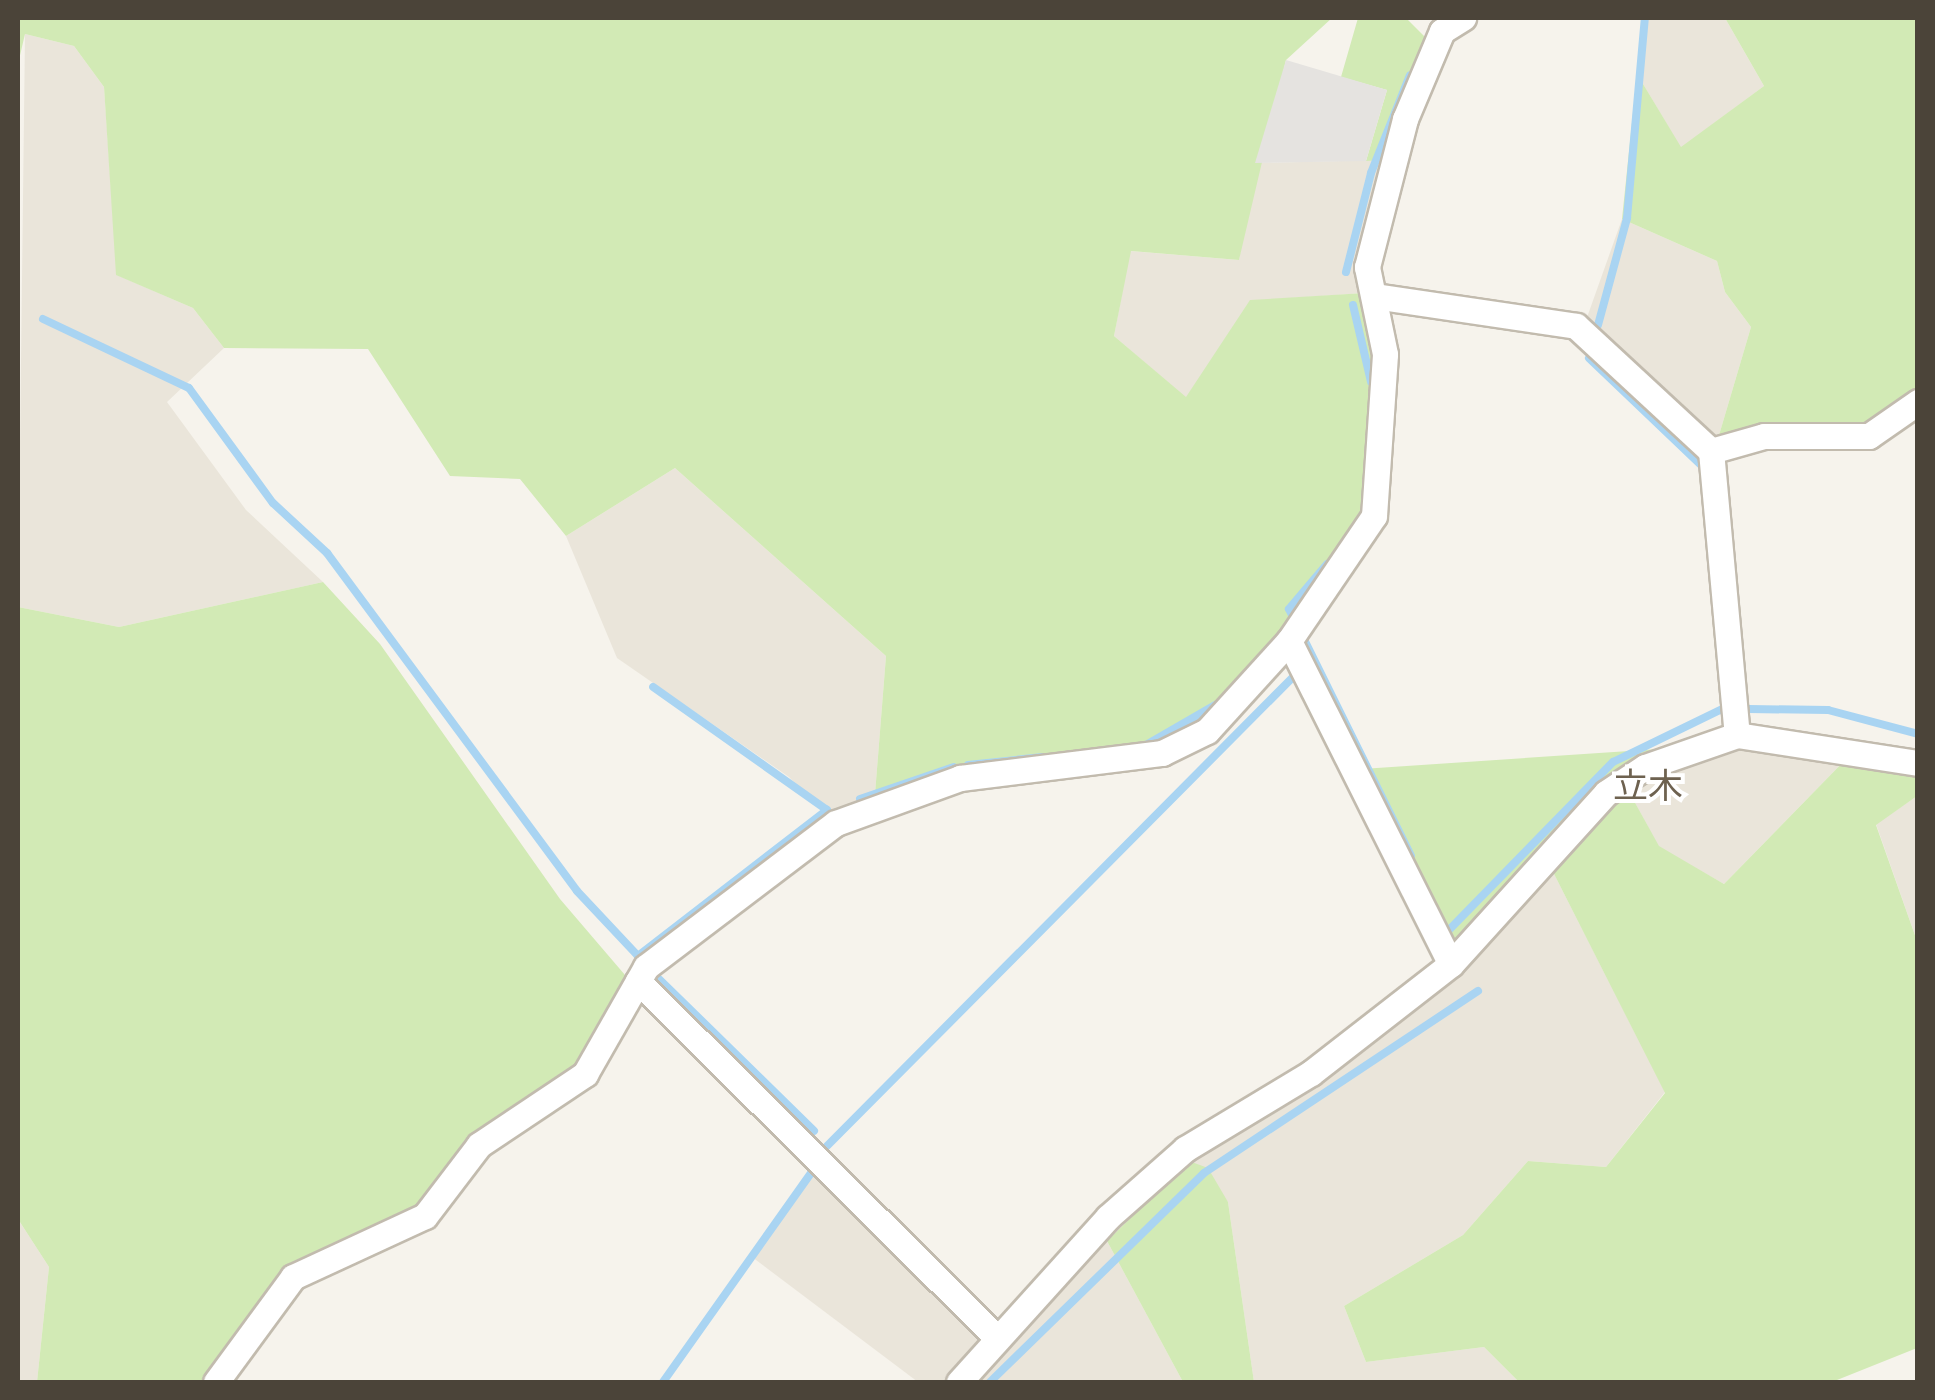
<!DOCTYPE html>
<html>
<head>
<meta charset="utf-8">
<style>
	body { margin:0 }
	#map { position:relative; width:1935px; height:1400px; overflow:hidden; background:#f6f3ec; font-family:Poppins,"Noto Sans JP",sans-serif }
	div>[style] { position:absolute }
	.residential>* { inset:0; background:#eae5da }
	.green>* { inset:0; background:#d2eab5 }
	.parking>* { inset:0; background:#e5e3e0 }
	.stream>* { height:8px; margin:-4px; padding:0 4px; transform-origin:4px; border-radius:4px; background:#a9d4f2 }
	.roads { filter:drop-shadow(2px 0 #c2bbae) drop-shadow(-2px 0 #c2bbae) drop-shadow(0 2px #c2bbae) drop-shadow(0 -2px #c2bbae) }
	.minor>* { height:25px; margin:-12.5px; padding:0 12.5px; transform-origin:12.5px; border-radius:12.5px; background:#fff }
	span { translate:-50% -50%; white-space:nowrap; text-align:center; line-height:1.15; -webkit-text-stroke:8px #fff; paint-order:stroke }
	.quarter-label { font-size:35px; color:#6e6250 }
	.frame { position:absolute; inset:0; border:20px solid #4b4439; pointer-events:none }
</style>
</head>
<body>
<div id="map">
	<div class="residential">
		<div style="clip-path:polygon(1644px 18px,1725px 18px,1764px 86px,1681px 148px,1637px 74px)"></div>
		<div style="clip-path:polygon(25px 34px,74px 46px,104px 87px,117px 275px,193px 308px,224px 348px,167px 402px,246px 510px,323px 582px,119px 627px,18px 607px)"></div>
		<div style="clip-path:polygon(1384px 160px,1363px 227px,1365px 293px,1250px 301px,1186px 398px,1114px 336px,1130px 251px,1239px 260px,1255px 163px)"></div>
		<div style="clip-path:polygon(1622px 219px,1717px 261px,1725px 292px,1751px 327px,1717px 442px,1585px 323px)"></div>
		<div style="clip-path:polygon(675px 468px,886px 656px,875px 794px,828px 817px,789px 777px,617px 658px,566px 536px)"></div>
		<div style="clip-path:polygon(1755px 744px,1849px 756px,1724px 884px,1659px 847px,1628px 790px,1709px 752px)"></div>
		<div style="clip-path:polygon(1917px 796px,1917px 941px,1876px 824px)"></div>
		<div style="clip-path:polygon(1552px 870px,1665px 1092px,1606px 1167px,1528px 1161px,1463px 1235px,1344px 1306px,1366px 1362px,1484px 1347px,1519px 1382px,1254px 1382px,1228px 1202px,1189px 1161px,1339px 1068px,1493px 940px)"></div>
		<div style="clip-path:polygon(817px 1167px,980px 1327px,982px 1342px,948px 1382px,918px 1382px,752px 1257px)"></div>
		<div style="clip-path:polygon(18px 1219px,49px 1267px,37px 1382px,18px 1382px)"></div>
		<div style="clip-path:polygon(1107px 1241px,1183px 1382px,971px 1382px,970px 1381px)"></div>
	</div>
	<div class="green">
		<div style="clip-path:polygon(18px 18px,1332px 18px,1286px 60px,1239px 260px,1131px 251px,1114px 336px,1186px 397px,1250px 300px,1365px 293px,1380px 356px,1372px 489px,1347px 554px,1215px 713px,1158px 745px,961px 769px,875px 794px,886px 656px,675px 468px,566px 536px,520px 479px,450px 476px,368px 349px,224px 348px,193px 308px,116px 275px,104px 87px,74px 46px,25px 34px,18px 64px)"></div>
		<div style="clip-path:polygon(1358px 18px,1406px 18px,1433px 45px,1384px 160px,1366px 161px,1387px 90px,1341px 77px)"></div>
		<div style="clip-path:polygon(1725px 18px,1917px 18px,1917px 392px,1874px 426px,1717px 442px,1751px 327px,1725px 292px,1717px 261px,1622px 219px,1637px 74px,1681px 147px,1764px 86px)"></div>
		<div style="clip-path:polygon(323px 582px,380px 644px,560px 899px,625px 975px,627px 994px,576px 1071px,510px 1108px,404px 1221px,290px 1272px,206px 1382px,37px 1382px,49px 1267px,18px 1219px,18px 607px,119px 627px)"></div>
		<div style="clip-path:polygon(1659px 749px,1627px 764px,1455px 946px,1362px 769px)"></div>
		<div style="clip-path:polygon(1849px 756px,1917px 775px,1917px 796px,1876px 825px,1917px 941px,1917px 1348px,1832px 1382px,1519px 1382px,1484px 1347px,1366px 1362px,1344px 1306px,1463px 1235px,1528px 1161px,1606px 1167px,1665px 1093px,1552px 870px,1628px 790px,1659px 846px,1724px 884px)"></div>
		<div style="clip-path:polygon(1189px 1161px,1208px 1168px,1228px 1202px,1254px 1382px,1183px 1382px,1107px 1241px)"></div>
	</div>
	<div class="parking">
		<div style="clip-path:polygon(1286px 60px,1387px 90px,1366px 161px,1255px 163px)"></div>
	</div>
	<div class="stream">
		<div style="left:1346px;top:272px;width:102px;rotate:-75.8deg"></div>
		<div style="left:1371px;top:173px;width:105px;rotate:-68.3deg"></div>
		<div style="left:1353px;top:305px;width:79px;rotate:76.8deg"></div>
		<div style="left:43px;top:319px;width:161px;rotate:25.3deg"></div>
		<div style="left:189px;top:388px;width:142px;rotate:53.9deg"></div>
		<div style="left:273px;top:503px;width:74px;rotate:42.8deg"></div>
		<div style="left:327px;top:553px;width:420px;rotate:53.5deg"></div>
		<div style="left:577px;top:891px;width:89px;rotate:46.8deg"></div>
		<div style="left:638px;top:956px;width:239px;rotate:-37.7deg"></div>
		<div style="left:827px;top:810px;width:213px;rotate:-144.7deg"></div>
		<div style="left:1598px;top:325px;width:111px;rotate:-74.8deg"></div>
		<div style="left:1627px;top:218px;width:201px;rotate:-84.9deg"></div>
		<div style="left:1589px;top:358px;width:162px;rotate:43.7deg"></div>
		<div style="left:1327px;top:564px;width:59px;rotate:130.2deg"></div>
		<div style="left:1289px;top:609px;width:275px;rotate:63.7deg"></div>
		<div style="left:1749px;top:709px;width:79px;rotate:0.7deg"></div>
		<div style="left:1828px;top:710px;width:93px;rotate:14.9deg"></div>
		<div style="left:1146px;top:745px;width:80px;rotate:-30.1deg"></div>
		<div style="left:968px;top:765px;width:75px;rotate:-6.1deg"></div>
		<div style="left:860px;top:799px;width:99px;rotate:-18.8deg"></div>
		<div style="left:1446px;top:933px;width:239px;rotate:-45.7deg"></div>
		<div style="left:1613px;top:762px;width:123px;rotate:-25.9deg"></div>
		<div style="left:659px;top:979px;width:217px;rotate:44.4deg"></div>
		<div style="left:827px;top:1146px;width:663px;rotate:-45.18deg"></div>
		<div style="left:663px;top:1382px;width:256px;rotate:-54.7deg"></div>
		<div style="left:990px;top:1382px;width:299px;rotate:-44.3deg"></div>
		<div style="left:1204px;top:1173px;width:329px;rotate:-33.6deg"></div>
	</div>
	<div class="roads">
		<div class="minor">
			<div style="left:1374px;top:296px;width:204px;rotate:8.4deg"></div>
			<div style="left:1576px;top:326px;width:184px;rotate:42.8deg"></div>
			<div style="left:1711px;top:451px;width:285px;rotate:84.8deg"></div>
			<div style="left:1711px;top:451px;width:55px;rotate:-15.8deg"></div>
			<div style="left:1764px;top:436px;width:105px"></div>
			<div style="left:1869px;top:436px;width:60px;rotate:-34.8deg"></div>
			<div style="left:1289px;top:641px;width:361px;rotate:63.4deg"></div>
			<div style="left:638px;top:981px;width:506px;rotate:44.84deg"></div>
			<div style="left:216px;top:1382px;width:130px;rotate:-53.7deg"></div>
			<div style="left:293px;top:1277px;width:145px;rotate:-24.8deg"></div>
			<div style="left:425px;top:1216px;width:89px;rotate:-52.7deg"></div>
			<div style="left:479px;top:1145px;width:128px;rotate:-33.8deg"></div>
			<div style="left:585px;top:1074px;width:123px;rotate:-60.3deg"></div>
			<div style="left:646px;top:967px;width:238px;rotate:-37.2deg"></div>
			<div style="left:836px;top:823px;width:132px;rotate:-19.9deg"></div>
			<div style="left:960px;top:778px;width:204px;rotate:-7.1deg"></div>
			<div style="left:1162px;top:753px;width:50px;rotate:-26.1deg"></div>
			<div style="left:1207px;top:731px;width:122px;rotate:-47.7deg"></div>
			<div style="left:1289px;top:641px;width:151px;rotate:-55.8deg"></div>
			<div style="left:1374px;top:516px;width:162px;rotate:-86.1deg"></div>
			<div style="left:1385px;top:354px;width:89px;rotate:-101.7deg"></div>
			<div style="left:1367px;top:267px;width:153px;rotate:-75.6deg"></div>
			<div style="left:1405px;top:119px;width:95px;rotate:-67.2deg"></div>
			<div style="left:1442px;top:31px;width:25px;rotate:-32deg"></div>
			<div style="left:959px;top:1382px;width:222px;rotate:-47.9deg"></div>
			<div style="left:1108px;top:1217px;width:103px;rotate:-41.4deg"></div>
			<div style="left:1185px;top:1149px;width:147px;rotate:-31.1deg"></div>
			<div style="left:1311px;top:1073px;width:177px;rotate:-37.9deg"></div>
			<div style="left:1451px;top:964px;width:231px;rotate:-47.8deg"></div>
			<div style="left:1606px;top:793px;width:47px;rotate:-33.7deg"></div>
			<div style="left:1645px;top:767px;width:97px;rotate:-19.2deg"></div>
			<div style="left:1737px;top:735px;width:183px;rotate:8.8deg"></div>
		</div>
	</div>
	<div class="quarter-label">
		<span style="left:1648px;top:786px">立木</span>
	</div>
	<div class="frame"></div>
</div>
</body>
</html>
